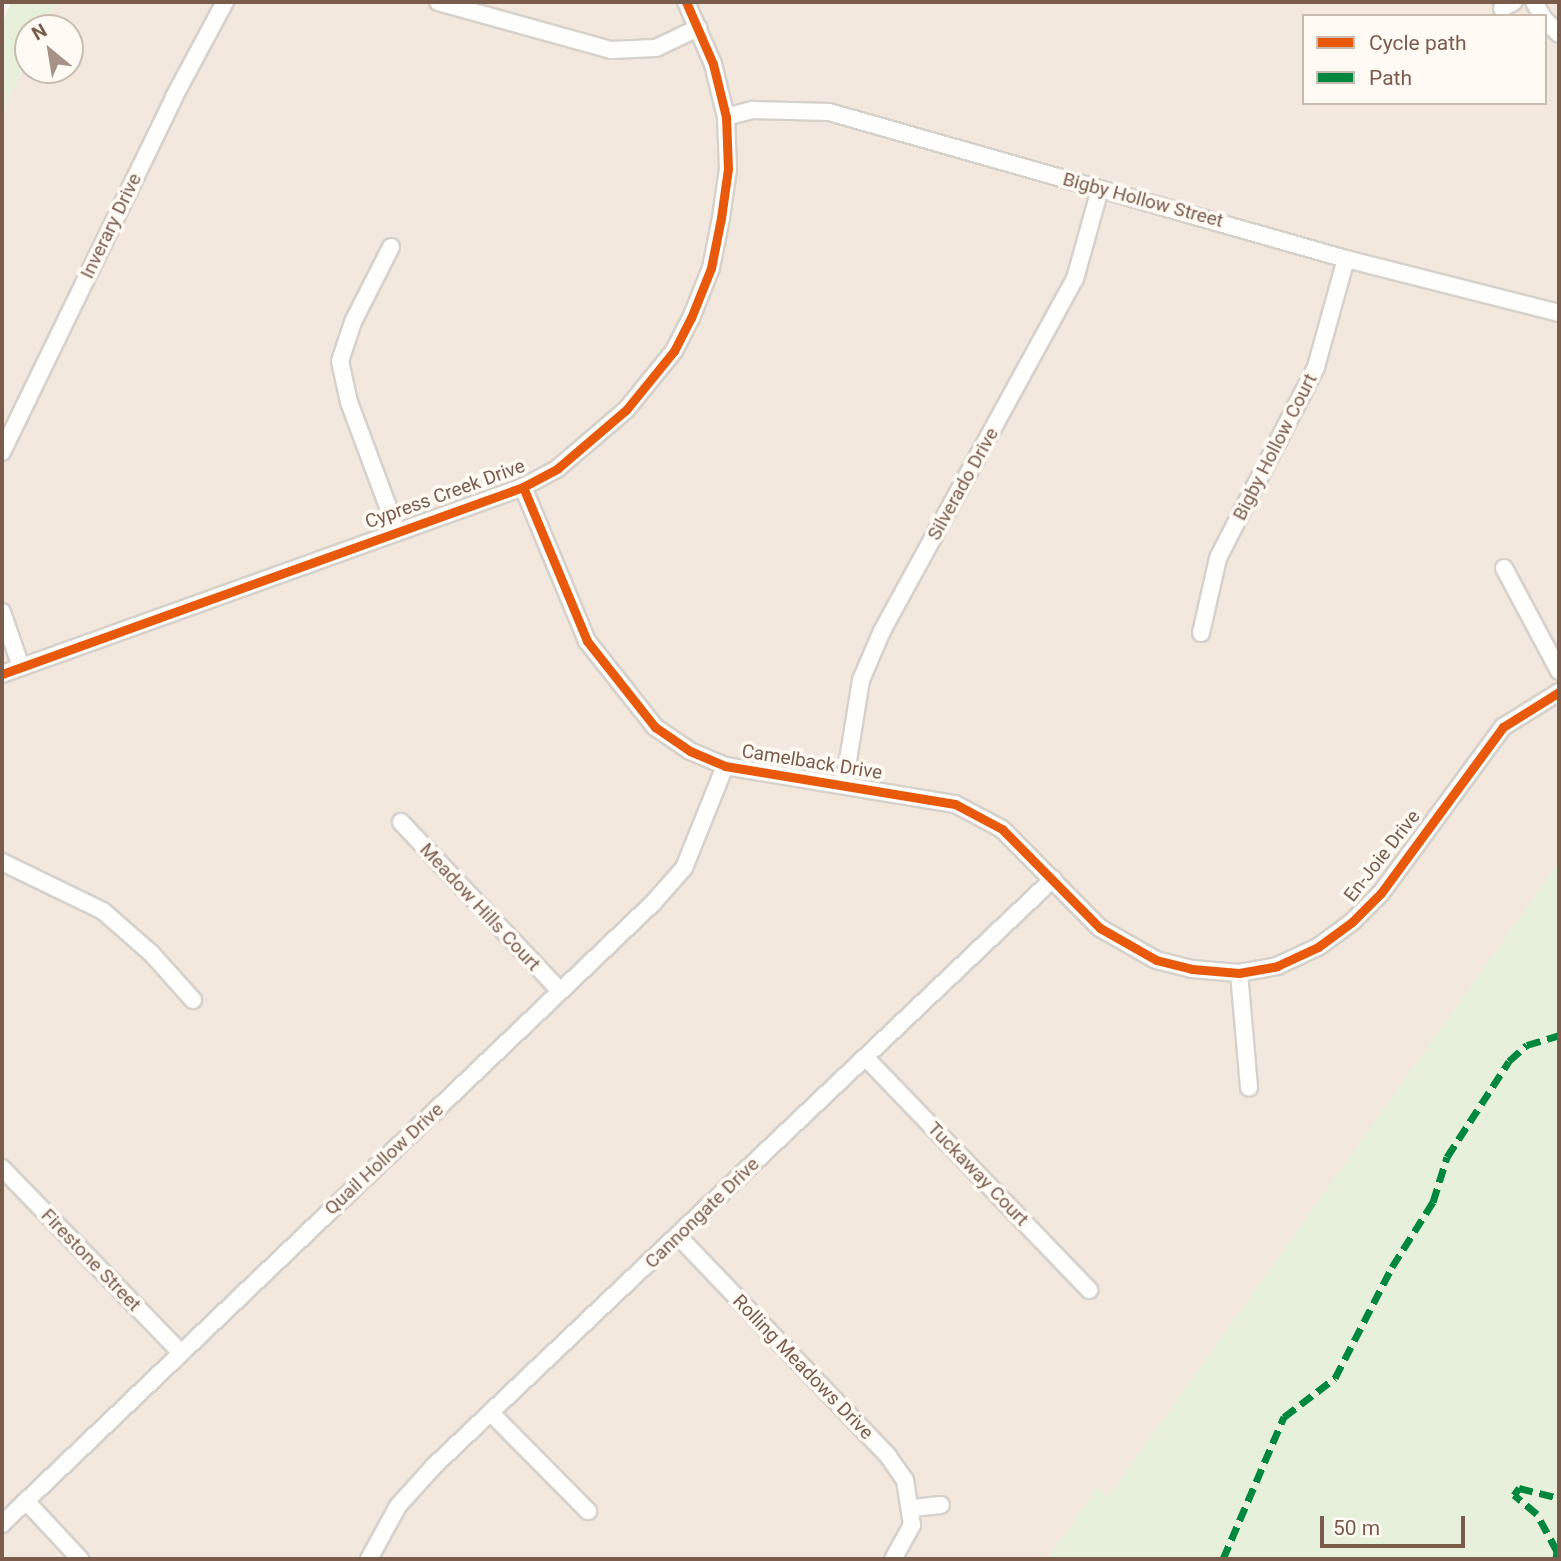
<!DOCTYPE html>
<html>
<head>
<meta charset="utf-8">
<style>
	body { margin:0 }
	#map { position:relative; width:1561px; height:1561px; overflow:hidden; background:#f9f5f0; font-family:Roboto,sans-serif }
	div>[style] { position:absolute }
	.residential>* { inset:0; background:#f2e8de }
	.green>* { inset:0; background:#e7f0db }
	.roads { filter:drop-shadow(2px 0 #d7d1cb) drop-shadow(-2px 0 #d7d1cb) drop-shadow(0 2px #d7d1cb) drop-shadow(0 -2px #d7d1cb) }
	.minor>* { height:16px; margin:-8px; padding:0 8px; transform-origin:8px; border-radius:8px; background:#fefefd }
	.quiet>* { height:7px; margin-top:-3.5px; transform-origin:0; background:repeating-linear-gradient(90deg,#00873e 0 14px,transparent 0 21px) }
	.cycleway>* { height:9px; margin:-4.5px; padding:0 4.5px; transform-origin:4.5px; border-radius:4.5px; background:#e8590c }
	span { translate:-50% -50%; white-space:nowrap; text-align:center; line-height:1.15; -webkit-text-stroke:7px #fffaf3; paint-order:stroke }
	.street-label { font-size:19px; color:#7a5c4d }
	.frame { position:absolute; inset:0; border:4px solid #7a5c4d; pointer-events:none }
	.legend { position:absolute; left:1302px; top:14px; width:245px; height:91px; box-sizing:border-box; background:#fffaf3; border:2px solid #cabbb1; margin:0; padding:9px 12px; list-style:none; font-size:21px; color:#7a5c4d }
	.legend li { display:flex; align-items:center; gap:14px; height:35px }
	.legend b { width:35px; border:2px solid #cabbb1 }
	.north { position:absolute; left:14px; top:14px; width:70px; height:70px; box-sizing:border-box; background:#fffaf3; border:2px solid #cabbb1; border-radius:50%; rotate:330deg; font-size:19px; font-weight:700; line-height:28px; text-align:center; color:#7a5c4d }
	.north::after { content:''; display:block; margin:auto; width:24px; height:32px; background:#a69286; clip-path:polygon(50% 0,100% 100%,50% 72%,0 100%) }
	.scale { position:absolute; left:1320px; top:1516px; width:145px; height:32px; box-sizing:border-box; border:4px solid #7a5c4d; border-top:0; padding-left:9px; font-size:21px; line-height:24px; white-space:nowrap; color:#7a5c4d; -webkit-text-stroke:5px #fffaf3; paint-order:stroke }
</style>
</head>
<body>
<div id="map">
	<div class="residential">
		<div style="clip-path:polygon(evenodd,57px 2px,1559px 2px,1559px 862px,1108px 1498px,1098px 1488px,1047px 1559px,2px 1559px,2px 113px,28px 60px,28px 70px,70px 70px,70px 28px,44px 28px,57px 2px,1304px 16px,1545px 16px,1545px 103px,1304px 103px,1304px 16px)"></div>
	</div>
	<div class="green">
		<div style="clip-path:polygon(11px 2px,57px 2px,44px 28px,28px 28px,28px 60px,2px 113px,2px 24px)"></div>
		<div style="clip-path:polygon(1559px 862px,1559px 1559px,1047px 1559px,1098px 1487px,1108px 1497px)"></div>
	</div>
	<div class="roads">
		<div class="minor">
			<div style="left:438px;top:2px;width:180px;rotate:15.5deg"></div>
			<div style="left:611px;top:50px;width:45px;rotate:-2.5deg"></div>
			<div style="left:656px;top:48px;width:47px;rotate:-25.5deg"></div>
			<div style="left:1534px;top:2px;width:16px;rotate:60deg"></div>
			<div style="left:1502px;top:8px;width:13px;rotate:-27deg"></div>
			<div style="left:1545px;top:20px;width:20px;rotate:45deg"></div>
			<div style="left:726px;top:117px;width:28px;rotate:-15deg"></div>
			<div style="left:753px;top:110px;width:76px;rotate:1.5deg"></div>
			<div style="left:829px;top:112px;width:537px;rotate:15.87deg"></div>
			<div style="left:1346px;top:259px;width:220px;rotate:14.2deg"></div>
			<div style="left:391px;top:247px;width:84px;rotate:116.9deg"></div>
			<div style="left:353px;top:322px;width:41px;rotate:108.4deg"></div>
			<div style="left:340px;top:361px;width:42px;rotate:77.6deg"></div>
			<div style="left:349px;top:402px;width:138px;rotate:69.6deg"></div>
			<div style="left:2px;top:452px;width:394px;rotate:-64.1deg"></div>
			<div style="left:174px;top:97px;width:108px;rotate:-61.8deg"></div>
			<div style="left:523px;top:487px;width:167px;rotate:67.4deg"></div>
			<div style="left:587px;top:641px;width:110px;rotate:51.7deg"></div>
			<div style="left:655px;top:727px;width:42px;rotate:34.4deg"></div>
			<div style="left:690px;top:751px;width:38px;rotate:23deg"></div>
			<div style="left:725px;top:766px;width:233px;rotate:9.4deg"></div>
			<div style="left:955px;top:804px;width:53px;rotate:28deg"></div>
			<div style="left:1002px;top:829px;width:139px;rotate:45.3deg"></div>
			<div style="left:1100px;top:928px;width:64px;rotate:29.7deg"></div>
			<div style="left:1156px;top:960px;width:37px;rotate:14deg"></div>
			<div style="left:1192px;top:969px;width:47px;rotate:4.9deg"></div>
			<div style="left:1239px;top:973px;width:39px;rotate:-10deg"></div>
			<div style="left:1277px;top:966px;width:45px;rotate:-24.9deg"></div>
			<div style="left:1318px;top:947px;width:42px;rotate:-36.3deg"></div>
			<div style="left:1352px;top:922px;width:41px;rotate:-45deg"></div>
			<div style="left:1381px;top:893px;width:206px;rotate:-53.7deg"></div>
			<div style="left:1503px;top:727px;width:66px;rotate:-32deg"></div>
			<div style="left:1504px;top:568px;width:117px;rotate:61.9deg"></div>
			<div style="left:2px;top:612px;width:58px;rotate:70.9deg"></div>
			<div style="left:1201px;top:633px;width:77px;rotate:-77.2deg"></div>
			<div style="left:1218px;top:558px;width:215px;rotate:-62.8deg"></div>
			<div style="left:1316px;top:367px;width:112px;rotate:-74.5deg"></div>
			<div style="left:2px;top:674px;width:554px;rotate:-19.74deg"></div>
			<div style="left:523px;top:487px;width:40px;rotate:-28deg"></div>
			<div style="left:558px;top:468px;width:89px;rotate:-40.5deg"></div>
			<div style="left:626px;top:410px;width:76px;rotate:-50.9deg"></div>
			<div style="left:674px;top:351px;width:37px;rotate:-63deg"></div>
			<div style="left:691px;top:318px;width:54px;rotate:-68.2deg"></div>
			<div style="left:711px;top:268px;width:51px;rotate:-78.7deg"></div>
			<div style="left:721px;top:218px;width:49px;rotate:-81.9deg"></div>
			<div style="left:728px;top:169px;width:52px;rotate:-92.2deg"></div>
			<div style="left:726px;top:117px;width:55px;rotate:-103.8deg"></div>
			<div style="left:713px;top:64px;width:68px;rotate:-113.5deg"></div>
			<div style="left:844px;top:785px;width:106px;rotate:-80.8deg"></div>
			<div style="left:861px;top:680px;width:53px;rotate:-66.8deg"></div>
			<div style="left:882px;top:631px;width:401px;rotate:-61.3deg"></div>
			<div style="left:1075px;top:279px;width:93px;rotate:-74.5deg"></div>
			<div style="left:401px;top:822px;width:232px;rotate:46.7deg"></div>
			<div style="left:2px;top:862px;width:112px;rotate:25.9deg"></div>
			<div style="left:103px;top:911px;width:64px;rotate:41.2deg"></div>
			<div style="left:151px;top:953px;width:63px;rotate:48.2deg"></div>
			<div style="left:1239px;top:973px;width:115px;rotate:85deg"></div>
			<div style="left:866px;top:1058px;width:322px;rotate:46.1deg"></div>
			<div style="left:2px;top:1168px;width:256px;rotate:45.9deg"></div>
			<div style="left:678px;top:1236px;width:304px;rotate:46.3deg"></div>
			<div style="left:888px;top:1456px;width:29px;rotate:55deg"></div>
			<div style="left:905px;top:1480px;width:46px;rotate:81.2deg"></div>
			<div style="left:912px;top:1525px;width:39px;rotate:119deg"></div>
			<div style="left:491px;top:1413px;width:138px;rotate:45.3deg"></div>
			<div style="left:26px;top:1501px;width:79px;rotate:47deg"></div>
			<div style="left:913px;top:1508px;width:28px;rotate:-6deg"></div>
			<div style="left:2px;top:1524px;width:900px;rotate:-43.65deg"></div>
			<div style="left:653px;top:903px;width:47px;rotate:-48.5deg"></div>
			<div style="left:684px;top:868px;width:110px;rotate:-68.1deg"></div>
			<div style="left:369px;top:1559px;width:60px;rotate:-61.3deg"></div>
			<div style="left:398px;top:1506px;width:54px;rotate:-48deg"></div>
			<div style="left:434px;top:1466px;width:853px;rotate:-43.48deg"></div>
		</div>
	</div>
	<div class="quiet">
		<div style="left:1223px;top:1559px;width:155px;rotate:-66.8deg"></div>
		<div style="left:1284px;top:1417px;width:64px;rotate:-37.4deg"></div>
		<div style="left:1335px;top:1378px;width:125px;rotate:-62.8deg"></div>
		<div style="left:1392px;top:1267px;width:77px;rotate:-57.8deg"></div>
		<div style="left:1433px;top:1202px;width:47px;rotate:-72.7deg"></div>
		<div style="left:1447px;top:1157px;width:114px;rotate:-57.1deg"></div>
		<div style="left:1509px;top:1061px;width:24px;rotate:-42deg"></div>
		<div style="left:1527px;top:1045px;width:34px;rotate:-17deg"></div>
		<div style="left:1556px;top:1559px;width:8px;rotate:-83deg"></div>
		<div style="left:1557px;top:1551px;width:42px;rotate:-118.4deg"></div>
		<div style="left:1537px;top:1514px;width:30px;rotate:-140deg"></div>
		<div style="left:1514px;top:1495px;width:9px;rotate:-54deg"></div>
		<div style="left:1519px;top:1488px;width:41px;rotate:14deg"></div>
	</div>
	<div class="cycleway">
		<div style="left:523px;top:487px;width:167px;rotate:67.4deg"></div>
		<div style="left:587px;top:641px;width:110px;rotate:51.7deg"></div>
		<div style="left:655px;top:727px;width:42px;rotate:34.4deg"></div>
		<div style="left:690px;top:751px;width:38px;rotate:23deg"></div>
		<div style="left:725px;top:766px;width:233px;rotate:9.4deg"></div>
		<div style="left:955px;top:804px;width:53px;rotate:28deg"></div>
		<div style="left:1002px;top:829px;width:139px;rotate:45.3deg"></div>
		<div style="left:1100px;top:928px;width:64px;rotate:29.7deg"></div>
		<div style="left:1156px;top:960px;width:37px;rotate:14deg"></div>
		<div style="left:1192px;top:969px;width:47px;rotate:4.9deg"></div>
		<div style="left:1239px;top:973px;width:39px;rotate:-10deg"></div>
		<div style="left:1277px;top:966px;width:45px;rotate:-24.9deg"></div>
		<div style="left:1318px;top:947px;width:42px;rotate:-36.3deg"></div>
		<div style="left:1352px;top:922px;width:41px;rotate:-45deg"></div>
		<div style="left:1381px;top:893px;width:206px;rotate:-53.7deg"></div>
		<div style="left:1503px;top:727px;width:66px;rotate:-32deg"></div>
		<div style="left:2px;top:674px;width:554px;rotate:-19.74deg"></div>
		<div style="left:523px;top:487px;width:40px;rotate:-28deg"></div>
		<div style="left:558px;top:468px;width:89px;rotate:-40.5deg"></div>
		<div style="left:626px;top:410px;width:76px;rotate:-50.9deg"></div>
		<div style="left:674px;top:351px;width:37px;rotate:-63deg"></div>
		<div style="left:691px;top:318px;width:54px;rotate:-68.2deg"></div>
		<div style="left:711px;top:268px;width:51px;rotate:-78.7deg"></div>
		<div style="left:721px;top:218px;width:49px;rotate:-81.9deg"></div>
		<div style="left:728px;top:169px;width:52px;rotate:-92.2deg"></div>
		<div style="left:726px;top:117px;width:55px;rotate:-103.8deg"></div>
		<div style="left:713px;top:64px;width:68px;rotate:-113.5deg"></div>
	</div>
	<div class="street-label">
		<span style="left:1143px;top:200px;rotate:15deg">Bigby Hollow Street</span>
		<span style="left:111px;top:226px;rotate:-64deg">Inverary Drive</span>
		<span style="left:1275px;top:447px;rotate:-63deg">Bigby Hollow Court</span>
		<span style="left:963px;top:484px;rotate:-61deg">Silverado Drive</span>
		<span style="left:445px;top:494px;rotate:-20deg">Cypress Creek Drive</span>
		<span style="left:812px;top:762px;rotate:9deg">Camelback Drive</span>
		<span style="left:1382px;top:856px;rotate:-52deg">En-Joie Drive</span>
		<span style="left:480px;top:907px;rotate:47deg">Meadow Hills Court</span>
		<span style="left:384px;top:1159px;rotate:-43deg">Quail Hollow Drive</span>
		<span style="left:978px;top:1174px;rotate:46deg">Tuckaway Court</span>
		<span style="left:702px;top:1213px;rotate:-44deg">Cannongate Drive</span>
		<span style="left:91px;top:1260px;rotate:46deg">Firestone Street</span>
		<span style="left:803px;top:1367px;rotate:46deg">Rolling Meadows Drive</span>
	</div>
	<div class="frame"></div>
	<ul class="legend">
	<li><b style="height:9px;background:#e8590c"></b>Cycle path</li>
	<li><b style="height:9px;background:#00873e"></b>Path</li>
	</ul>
	<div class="north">N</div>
	<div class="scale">50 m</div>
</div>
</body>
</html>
